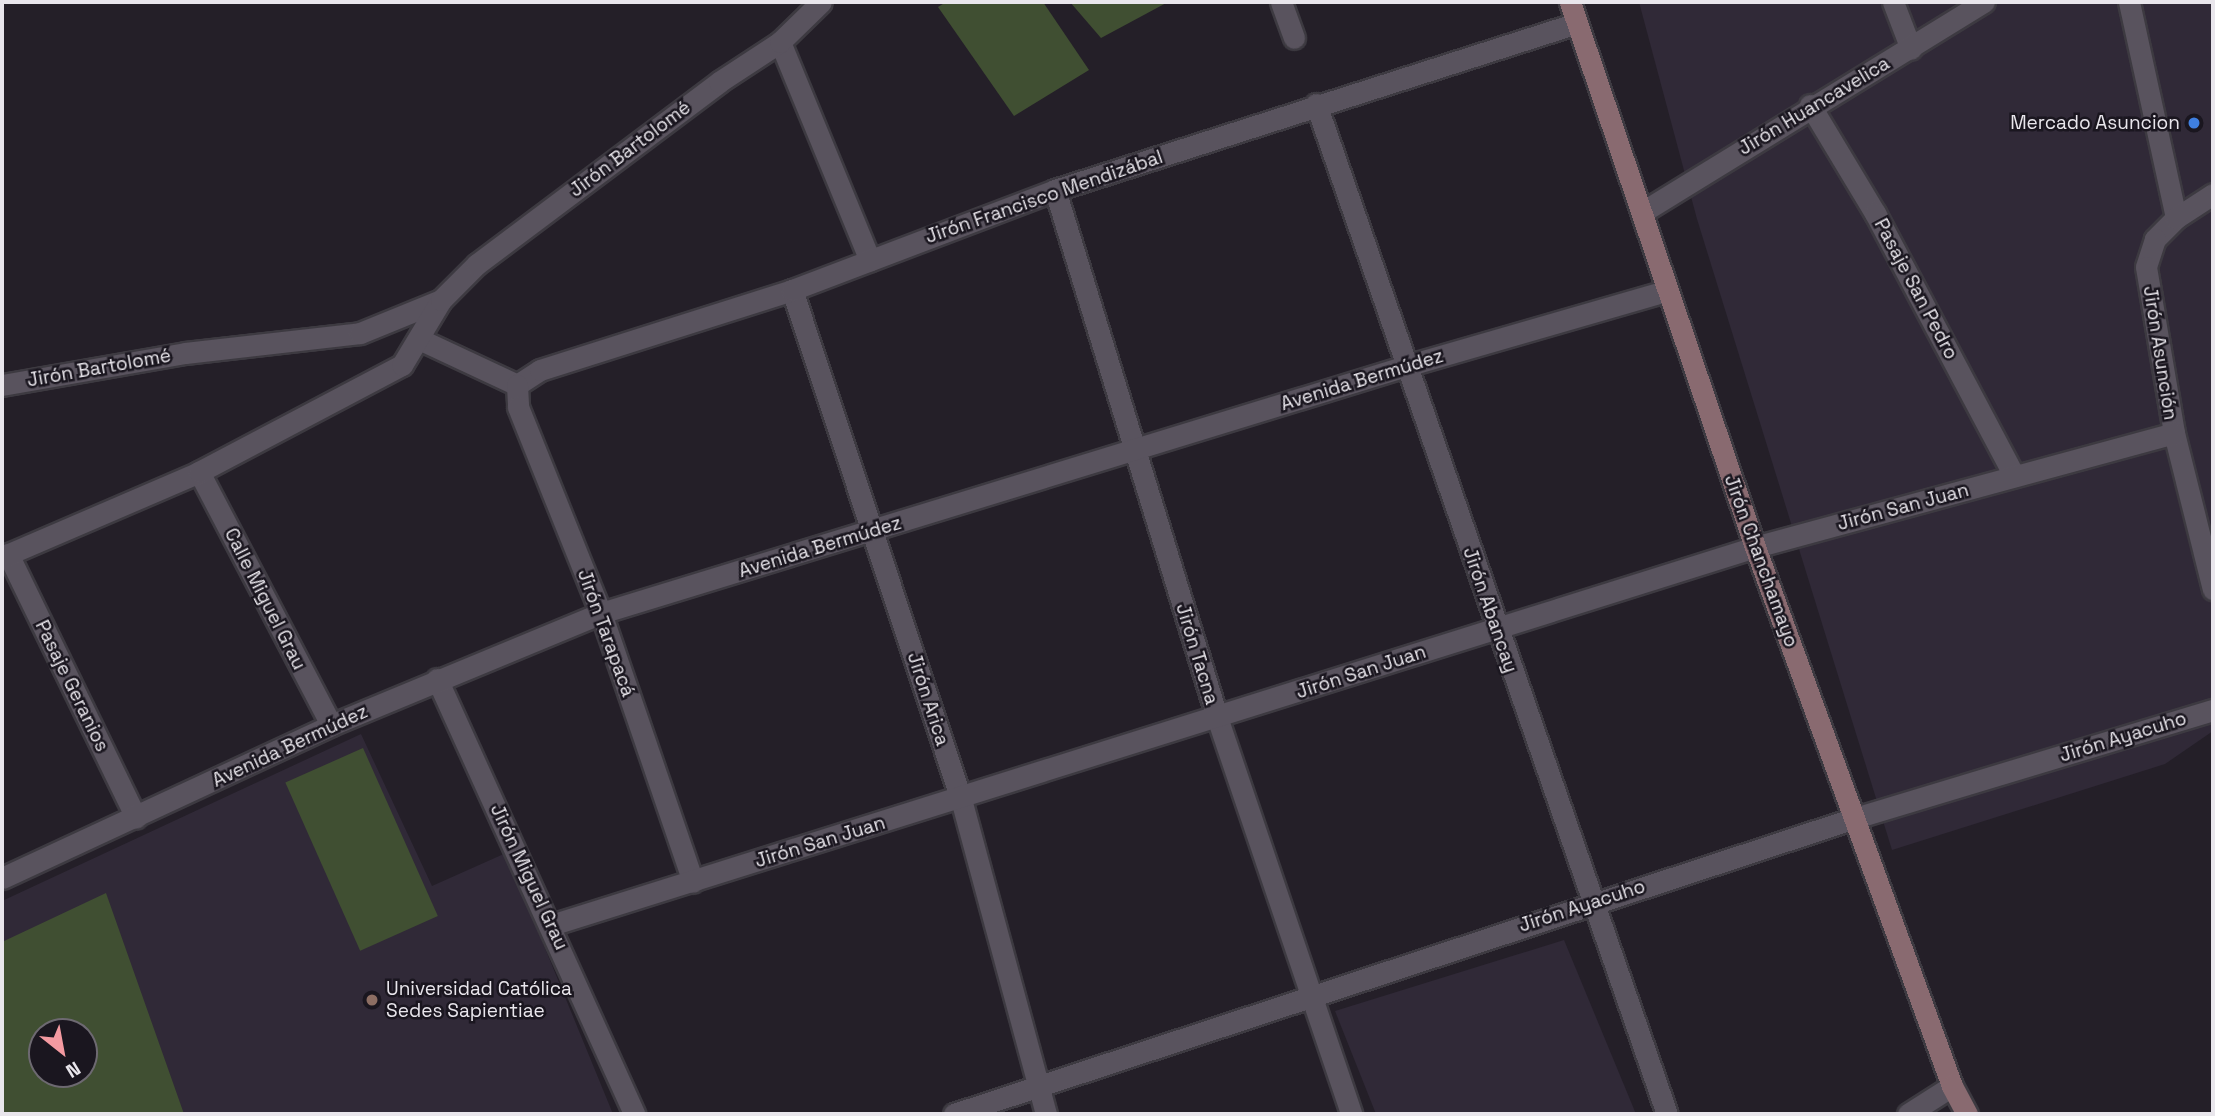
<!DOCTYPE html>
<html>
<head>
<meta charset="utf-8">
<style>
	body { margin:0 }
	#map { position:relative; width:2215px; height:1116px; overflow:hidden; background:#241f28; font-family:"Space Grotesk",sans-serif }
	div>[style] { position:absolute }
	.built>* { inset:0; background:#302937 }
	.green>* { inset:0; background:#404f32; transform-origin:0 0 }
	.roads { filter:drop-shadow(2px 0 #3d3a41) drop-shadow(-2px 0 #3d3a41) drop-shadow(0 2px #3d3a41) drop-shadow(0 -2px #3d3a41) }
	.street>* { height:21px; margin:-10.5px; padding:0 10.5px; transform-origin:10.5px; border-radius:10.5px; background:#59535e }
	.secondary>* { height:21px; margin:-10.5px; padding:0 10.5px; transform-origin:10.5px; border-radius:10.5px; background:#896a70 }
	.dots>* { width:19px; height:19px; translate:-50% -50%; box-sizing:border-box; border:4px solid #1a161f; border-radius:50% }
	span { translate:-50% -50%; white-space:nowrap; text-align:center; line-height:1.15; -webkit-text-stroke:5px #1a161f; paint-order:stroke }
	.street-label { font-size:19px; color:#e9e6ec }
	.poi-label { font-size:19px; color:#e9e6ec }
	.right { translate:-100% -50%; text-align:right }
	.left { translate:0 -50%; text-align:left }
	.frame { position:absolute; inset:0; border:4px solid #e9e6ec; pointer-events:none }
	.north { position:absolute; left:28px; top:1018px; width:70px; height:70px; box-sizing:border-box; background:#1a161f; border:2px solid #6d6971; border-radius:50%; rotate:149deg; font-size:19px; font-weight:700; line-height:28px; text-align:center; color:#e9e6ec }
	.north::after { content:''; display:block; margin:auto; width:24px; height:32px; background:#f49aa1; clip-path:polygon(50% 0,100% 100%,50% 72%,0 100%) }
</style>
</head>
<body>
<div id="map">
	<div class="built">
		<div style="clip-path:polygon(1639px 2px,2213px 2px,2213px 731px,2165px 764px,1892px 850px,1697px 219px)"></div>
		<div style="clip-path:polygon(evenodd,361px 734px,432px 886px,506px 853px,613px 1114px,2px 1114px,2px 901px,361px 734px,42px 1032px,84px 1032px,84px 1074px,42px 1074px,42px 1032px)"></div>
		<div style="clip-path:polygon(1564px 940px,1636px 1114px,1376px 1114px,1335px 1011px)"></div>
	</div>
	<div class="green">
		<div style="clip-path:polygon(946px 2px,1043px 2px,1089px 70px,1014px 116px,938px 7px)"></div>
		<div style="clip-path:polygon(1070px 2px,1168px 2px,1101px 38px)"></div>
		<div style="left:363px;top:748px;width:184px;height:85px;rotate:66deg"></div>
		<div style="clip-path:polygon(evenodd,106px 893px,184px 1114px,2px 1114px,2px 942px,106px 893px,42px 1032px,84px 1032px,84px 1074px,42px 1074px,42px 1032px)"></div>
	</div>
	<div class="roads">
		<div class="street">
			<div style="left:1281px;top:2px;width:38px;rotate:70deg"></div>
			<div style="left:1893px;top:2px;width:50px;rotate:69deg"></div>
			<div style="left:2129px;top:2px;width:221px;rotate:77.7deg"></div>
			<div style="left:2176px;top:218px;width:30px;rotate:135deg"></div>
			<div style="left:2155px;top:239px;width:29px;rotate:108deg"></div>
			<div style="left:2146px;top:267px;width:168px;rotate:80.4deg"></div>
			<div style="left:2174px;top:433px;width:161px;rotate:76deg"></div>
			<div style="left:780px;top:42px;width:236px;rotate:67.6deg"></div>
			<div style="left:1316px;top:104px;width:1069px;rotate:70.84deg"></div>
			<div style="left:1810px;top:105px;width:126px;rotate:59deg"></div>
			<div style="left:1875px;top:213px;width:297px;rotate:62.1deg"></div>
			<div style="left:1055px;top:190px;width:554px;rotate:72.9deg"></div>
			<div style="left:1218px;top:720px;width:416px;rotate:71.3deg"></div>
			<div style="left:1644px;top:211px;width:399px;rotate:-31.6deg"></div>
			<div style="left:2176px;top:218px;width:44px;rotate:-33deg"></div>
			<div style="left:792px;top:290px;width:536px;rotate:71.63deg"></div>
			<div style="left:961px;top:799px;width:326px;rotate:74.9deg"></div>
			<div style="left:419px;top:339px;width:108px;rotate:25.1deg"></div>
			<div style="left:2px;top:385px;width:186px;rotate:-9.9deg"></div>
			<div style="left:185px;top:353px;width:176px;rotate:-6.5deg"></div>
			<div style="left:360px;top:333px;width:87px;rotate:-22.2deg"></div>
			<div style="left:517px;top:385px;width:27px;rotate:-33deg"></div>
			<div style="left:540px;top:370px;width:264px;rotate:-17.6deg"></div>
			<div style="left:792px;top:290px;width:281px;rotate:-20.8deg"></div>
			<div style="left:1055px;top:190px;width:548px;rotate:-17.74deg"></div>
			<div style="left:517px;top:385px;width:22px;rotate:87deg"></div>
			<div style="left:518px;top:407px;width:222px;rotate:68.1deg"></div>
			<div style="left:601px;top:613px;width:284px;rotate:71.1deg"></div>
			<div style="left:199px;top:472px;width:285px;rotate:62.4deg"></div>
			<div style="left:8px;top:554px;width:293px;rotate:64.1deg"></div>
			<div style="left:2px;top:557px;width:215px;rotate:-23.3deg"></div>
			<div style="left:199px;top:472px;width:229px;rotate:-27.8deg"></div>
			<div style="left:402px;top:365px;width:76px;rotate:-59deg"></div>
			<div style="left:441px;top:300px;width:51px;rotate:-45deg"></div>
			<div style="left:477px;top:264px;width:303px;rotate:-36.9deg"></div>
			<div style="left:719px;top:82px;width:73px;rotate:-33.3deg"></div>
			<div style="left:780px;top:42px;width:57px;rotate:-44.3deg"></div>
			<div style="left:437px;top:679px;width:478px;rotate:65.6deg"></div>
			<div style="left:2px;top:878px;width:363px;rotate:-24.9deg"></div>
			<div style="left:331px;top:725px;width:292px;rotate:-22.5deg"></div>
			<div style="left:601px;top:613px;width:842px;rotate:-17.06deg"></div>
			<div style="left:1406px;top:366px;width:271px;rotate:-16.1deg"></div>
			<div style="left:551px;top:925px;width:1262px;rotate:-17.43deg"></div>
			<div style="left:1755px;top:547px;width:434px;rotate:-15.2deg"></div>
			<div style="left:954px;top:1114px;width:948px;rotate:-18.19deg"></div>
			<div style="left:1855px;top:818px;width:374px;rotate:-16.8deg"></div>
			<div style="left:1908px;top:1114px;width:52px;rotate:-32.5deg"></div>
		</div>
		<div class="secondary">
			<div style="left:1570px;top:2px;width:576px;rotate:71.25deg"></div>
			<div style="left:1755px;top:547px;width:574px;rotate:69.92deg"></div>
			<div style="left:1952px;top:1086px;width:32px;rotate:62deg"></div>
		</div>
	</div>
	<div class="dots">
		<div style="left:2194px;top:123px;background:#3f7fe0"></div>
		<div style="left:372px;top:1000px;background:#8d6e63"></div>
	</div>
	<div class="street-label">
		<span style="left:1814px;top:106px;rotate:-31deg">Jirón Huancavelica</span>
		<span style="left:630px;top:149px;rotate:-37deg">Jirón Bartolomé</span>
		<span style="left:1044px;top:197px;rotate:-19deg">Jirón Francisco Mendizábal</span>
		<span style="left:1916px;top:289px;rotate:62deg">Pasaje San Pedro</span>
		<span style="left:2160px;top:353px;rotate:81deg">Jirón Asunción</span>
		<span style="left:99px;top:368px;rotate:-10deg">Jirón Bartolomé</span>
		<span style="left:1362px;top:380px;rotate:-17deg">Avenida Bermúdez</span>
		<span style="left:1903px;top:507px;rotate:-15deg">Jirón San Juan</span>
		<span style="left:820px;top:547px;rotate:-17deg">Avenida Bermúdez</span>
		<span style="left:1761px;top:561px;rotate:70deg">Jirón Chanchamayo</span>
		<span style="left:265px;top:599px;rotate:63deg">Calle Miguel Grau</span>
		<span style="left:1490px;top:610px;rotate:71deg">Jirón Abancay</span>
		<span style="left:606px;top:633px;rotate:70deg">Jirón Tarapacá</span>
		<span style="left:1197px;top:654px;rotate:73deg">Jirón Tacna</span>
		<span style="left:1361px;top:672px;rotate:-18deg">Jirón San Juan</span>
		<span style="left:72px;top:686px;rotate:64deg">Pasaje Geranios</span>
		<span style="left:928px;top:699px;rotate:72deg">Jirón Arica</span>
		<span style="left:2123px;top:737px;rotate:-17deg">Jirón Ayacuho</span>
		<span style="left:290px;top:746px;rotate:-25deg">Avenida Bermúdez</span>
		<span style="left:820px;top:842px;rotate:-17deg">Jirón San Juan</span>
		<span style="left:529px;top:877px;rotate:65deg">Jirón Miguel Grau</span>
		<span style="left:1582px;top:906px;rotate:-18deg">Jirón Ayacuho</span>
	</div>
	<div class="poi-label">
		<span class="right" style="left:2180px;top:123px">Mercado Asuncion</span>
		<span class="left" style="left:386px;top:1000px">Universidad Católica<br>Sedes Sapientiae</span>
	</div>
	<div class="frame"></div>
	<div class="north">N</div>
</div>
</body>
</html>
